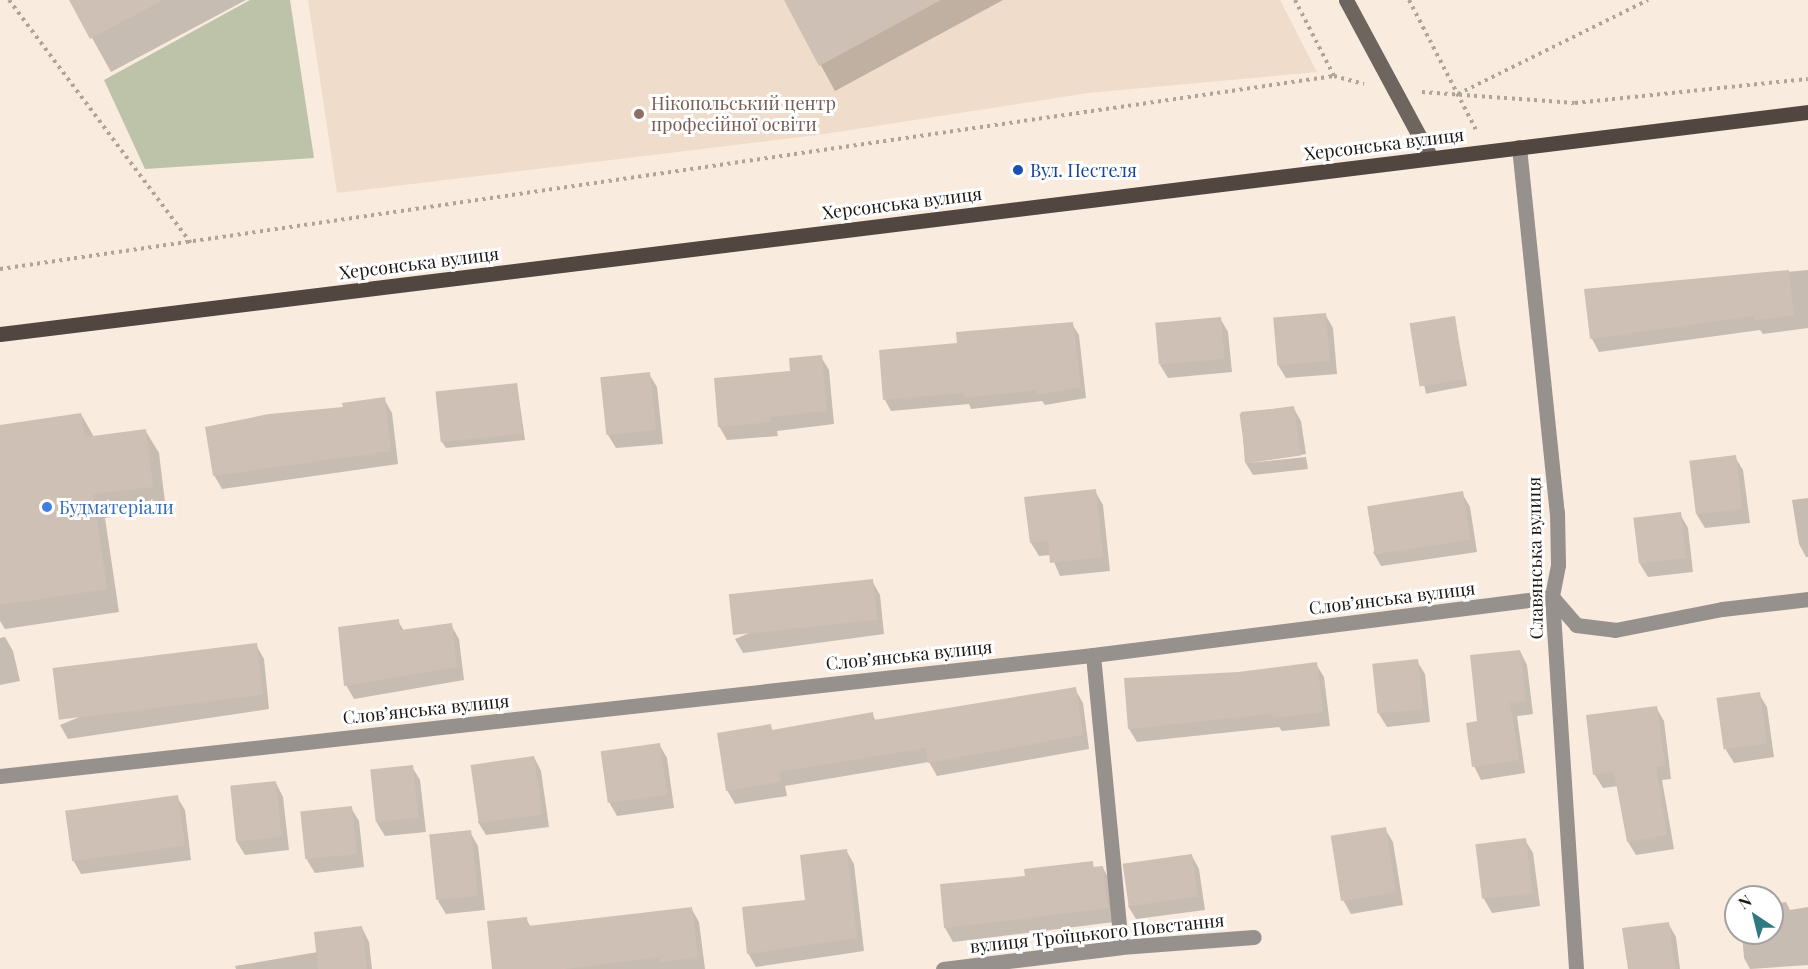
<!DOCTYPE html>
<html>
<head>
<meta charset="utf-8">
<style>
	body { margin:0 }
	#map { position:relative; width:1808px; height:969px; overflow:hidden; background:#f9ebde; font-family:"Playfair Display",serif }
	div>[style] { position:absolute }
	.built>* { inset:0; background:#f0dccb }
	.green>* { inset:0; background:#bdc3a8 }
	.shadow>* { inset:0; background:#0003; transform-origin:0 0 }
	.building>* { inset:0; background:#cec0b5; transform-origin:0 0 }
	.path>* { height:4px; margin-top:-2px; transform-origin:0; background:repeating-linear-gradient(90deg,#afa49a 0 3px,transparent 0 7.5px) }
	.street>* { height:15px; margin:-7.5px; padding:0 7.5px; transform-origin:7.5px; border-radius:7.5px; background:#97918d }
	.secondary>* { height:15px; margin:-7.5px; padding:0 7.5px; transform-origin:7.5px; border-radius:7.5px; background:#6f655f }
	.primary>* { height:15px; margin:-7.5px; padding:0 7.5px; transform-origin:7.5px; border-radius:7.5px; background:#524740 }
	.dots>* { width:16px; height:16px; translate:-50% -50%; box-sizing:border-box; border:3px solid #fff; border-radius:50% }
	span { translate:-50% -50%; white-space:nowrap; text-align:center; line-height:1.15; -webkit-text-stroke:6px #fff; paint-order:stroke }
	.education-label { font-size:18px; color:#785e54 }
	.left { translate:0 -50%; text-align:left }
	.street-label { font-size:18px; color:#1c1713 }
	.transit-label { font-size:18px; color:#164399 }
	.shop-label { font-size:18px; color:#366cbe }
	.north { position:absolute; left:1724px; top:885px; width:60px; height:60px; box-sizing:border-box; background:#fff; border:2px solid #a4a2a1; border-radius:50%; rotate:325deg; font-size:16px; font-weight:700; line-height:24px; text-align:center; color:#1c1713 }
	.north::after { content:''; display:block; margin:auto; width:21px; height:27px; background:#307980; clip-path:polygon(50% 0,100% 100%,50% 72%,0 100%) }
</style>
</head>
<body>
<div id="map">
	<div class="built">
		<div style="clip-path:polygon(308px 0,1280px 0,1317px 72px,1088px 93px,818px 135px,337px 193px)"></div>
	</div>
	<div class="green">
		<div style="clip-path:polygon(250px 0,290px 0,314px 158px,145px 169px,104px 80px)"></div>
	</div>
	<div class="shadow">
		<div style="clip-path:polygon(71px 0,246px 0,111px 72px)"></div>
		<div style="clip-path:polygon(785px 0,1003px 0,835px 91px)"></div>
		<div style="clip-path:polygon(1808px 270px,1808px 328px,1763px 334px,1760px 330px,1599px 352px,1592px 339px,1585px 291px)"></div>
		<div style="clip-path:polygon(1325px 314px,1333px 328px,1337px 374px,1286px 378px,1278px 365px)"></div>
		<div style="clip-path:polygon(1220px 318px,1228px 332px,1232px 372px,1168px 378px,1160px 365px)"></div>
		<div style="left:1454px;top:318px;width:69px;height:42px;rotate:79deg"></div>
		<div style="clip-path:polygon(1072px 324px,1079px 335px,1086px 398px,1045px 405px,1042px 401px,971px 409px,969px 404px,891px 411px,885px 400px,959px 345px)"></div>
		<div style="clip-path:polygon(821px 357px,829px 370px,834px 424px,777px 431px,778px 436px,727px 440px,719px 426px,792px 373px)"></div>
		<div style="clip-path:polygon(649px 374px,657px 387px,663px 444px,616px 448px,608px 435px)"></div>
		<div style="clip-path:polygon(517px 384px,525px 440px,446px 448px,442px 442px)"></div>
		<div style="clip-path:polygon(384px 399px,392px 413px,398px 464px,222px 489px,214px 475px)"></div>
		<div style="clip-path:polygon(1293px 407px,1301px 421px,1306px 454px,1249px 463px,1306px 457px,1308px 469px,1253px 475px,1245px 462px,1241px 412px)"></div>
		<div style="clip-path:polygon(81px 414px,94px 437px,145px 430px,159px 453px,166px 510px,105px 518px,119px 612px,5px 629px,0 621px,0 426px)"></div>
		<div style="clip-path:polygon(1735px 457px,1743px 470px,1750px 523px,1705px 528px,1697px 515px)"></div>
		<div style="clip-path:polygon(1095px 491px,1103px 505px,1110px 571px,1060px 576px,1051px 555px,1039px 556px,1031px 543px)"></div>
		<div style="clip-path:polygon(1462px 493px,1470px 507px,1477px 552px,1381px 566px,1373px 552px)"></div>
		<div style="clip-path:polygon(1808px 498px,1808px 557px,1806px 557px,1799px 544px,1792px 500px)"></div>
		<div style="clip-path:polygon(1680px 514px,1688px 528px,1693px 572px,1648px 577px,1640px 564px)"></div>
		<div style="clip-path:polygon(872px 581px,880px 595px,884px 634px,743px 653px,735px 639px)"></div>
		<div style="clip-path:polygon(398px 621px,404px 631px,451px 625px,459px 639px,464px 680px,354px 699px,346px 685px)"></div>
		<div style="clip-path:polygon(5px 637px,13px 651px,20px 681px,0 685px,0 638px)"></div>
		<div style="clip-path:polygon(256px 645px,264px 659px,269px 709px,68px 739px,60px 725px)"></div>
		<div style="clip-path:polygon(1520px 651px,1527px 665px,1533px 714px,1517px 716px,1525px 773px,1481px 780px,1474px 766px,1479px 722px)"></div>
		<div style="clip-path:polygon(1417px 661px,1425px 674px,1430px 722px,1387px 727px,1379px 714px,1373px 665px)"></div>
		<div style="clip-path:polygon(1316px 664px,1324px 677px,1330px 726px,1282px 731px,1279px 727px,1137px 742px,1129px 729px,1126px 679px,1238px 673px)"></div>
		<div style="clip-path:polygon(1075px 689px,1083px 703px,1089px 749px,937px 776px,929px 762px,785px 786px,787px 796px,735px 804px,727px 790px,770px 726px,773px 731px,872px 714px,876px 721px)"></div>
		<div style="clip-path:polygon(1759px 694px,1767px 707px,1774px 757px,1734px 763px,1726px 750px)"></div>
		<div style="clip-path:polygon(1656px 707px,1664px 721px,1671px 779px,1662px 780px,1674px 849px,1636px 855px,1628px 842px,1618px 786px,1603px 788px,1595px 775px)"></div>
		<div style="clip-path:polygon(659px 744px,667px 758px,674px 808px,617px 816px,609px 802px)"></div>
		<div style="clip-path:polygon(534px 757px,541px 771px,549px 827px,486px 835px,478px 822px)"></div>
		<div style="clip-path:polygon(412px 767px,420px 780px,426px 832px,385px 836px,377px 823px)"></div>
		<div style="clip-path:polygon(276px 783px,283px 797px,289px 850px,245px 855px,237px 842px)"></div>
		<div style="clip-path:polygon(177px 797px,185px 810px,191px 860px,81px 874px,73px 860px)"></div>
		<div style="clip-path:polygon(351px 808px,359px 821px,364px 867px,315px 873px,307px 860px)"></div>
		<div style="clip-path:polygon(1385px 829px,1393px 842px,1403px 905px,1351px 914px,1343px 900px)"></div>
		<div style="clip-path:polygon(470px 832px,478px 846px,485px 910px,446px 914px,438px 901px)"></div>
		<div style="clip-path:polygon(1525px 840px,1533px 853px,1540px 906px,1492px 913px,1484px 899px)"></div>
		<div style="clip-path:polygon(846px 850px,854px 864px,864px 951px,756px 967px,748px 953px,807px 902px)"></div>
		<div style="clip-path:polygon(1192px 856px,1199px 869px,1205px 910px,1136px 919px,1128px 906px)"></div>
		<div style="clip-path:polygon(1092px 863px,1095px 869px,1103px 868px,1110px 881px,1114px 922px,953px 942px,945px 928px,941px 885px,1027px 877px)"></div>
		<div style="clip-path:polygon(1786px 902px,1790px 910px,1808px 907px,1808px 965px,1750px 969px,1744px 958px,1742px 933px,1772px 933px,1772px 904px)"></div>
		<div style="clip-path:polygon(691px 908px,699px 922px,705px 969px,494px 969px,526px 919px,531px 927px)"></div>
		<div style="clip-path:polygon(1668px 923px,1676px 937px,1680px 969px,1629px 969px)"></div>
		<div style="clip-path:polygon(362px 928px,369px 942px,372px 969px,236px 969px,235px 966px,318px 952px)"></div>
	</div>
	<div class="building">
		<div style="clip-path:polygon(69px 0,163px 0,90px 39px)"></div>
		<div style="clip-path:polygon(784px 0,941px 0,819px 66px)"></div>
		<div style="clip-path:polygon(1789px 270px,1794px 316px,1754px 320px,1753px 316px,1590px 339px,1584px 289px)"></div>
		<div style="left:1326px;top:313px;width:48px;height:53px;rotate:85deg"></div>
		<div style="left:1455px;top:316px;width:64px;height:46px;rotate:81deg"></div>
		<div style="left:1221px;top:317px;width:42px;height:66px;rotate:85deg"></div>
		<div style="clip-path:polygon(1073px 322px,1081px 387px,1037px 395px,1036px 390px,964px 398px,963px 393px,883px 400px,879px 350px,957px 343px,956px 332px)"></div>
		<div style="clip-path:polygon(822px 355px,827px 411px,770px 417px,771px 422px,718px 427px,714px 378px,790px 371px,789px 358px)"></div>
		<div style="left:650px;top:372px;width:58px;height:50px;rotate:84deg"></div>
		<div style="left:517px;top:383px;width:51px;height:82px;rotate:84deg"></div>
		<div style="clip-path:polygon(385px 397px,391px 451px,213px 476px,205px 427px,269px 414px,343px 407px,342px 403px)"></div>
		<div style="left:1294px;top:406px;width:50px;height:55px;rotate:82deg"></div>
		<div style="clip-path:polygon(81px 413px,85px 437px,146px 429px,153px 487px,93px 494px,107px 589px,0 605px,0 425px)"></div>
		<div style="left:1736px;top:455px;width:54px;height:47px;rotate:83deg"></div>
		<div style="clip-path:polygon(1096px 489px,1103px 557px,1050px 563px,1048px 541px,1030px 543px,1024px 497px)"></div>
		<div style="left:1463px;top:491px;width:49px;height:97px;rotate:81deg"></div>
		<div style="left:1681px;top:512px;width:46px;height:48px;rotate:83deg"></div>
		<div style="left:873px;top:579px;width:41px;height:145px;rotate:84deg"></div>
		<div style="clip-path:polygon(399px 619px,400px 630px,452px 623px,457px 667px,344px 686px,338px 627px)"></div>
		<div style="left:257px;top:643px;width:52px;height:206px;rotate:83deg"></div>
		<div style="clip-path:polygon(1520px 650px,1526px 701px,1510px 702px,1519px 760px,1472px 767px,1466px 723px,1477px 721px,1470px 655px)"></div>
		<div style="left:1418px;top:659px;width:50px;height:46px;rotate:84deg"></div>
		<div style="clip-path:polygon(1317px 662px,1323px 712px,1272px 718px,1272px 714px,1128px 729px,1124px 678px,1238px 672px)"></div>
		<div style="clip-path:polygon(1076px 687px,1083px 735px,928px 763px,926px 748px,779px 772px,780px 782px,726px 791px,717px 733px,771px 724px,772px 730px,873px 712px,874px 720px)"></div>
		<div style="left:1760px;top:692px;width:52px;height:44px;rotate:82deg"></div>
		<div style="clip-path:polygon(1657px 706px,1665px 765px,1656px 767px,1667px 835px,1627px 842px,1614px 772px,1593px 775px,1586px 715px)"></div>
		<div style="left:660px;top:743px;width:52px;height:60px;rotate:82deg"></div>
		<div style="left:534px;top:756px;width:59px;height:64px;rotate:82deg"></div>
		<div style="left:413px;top:765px;width:53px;height:43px;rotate:84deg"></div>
		<div style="left:276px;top:781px;width:56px;height:46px;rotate:84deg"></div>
		<div style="left:178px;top:795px;width:51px;height:114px;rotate:82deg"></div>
		<div style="left:352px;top:806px;width:48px;height:52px;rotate:84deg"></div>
		<div style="left:1386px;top:827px;width:66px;height:56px;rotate:81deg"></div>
		<div style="left:471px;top:830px;width:66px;height:42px;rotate:84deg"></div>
		<div style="left:1526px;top:838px;width:55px;height:51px;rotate:83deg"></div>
		<div style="clip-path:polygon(847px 849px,857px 938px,747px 954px,742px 907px,805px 900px,800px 855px)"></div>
		<div style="left:1192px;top:854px;width:43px;height:70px;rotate:82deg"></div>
		<div style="clip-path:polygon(1093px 861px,1093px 867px,1103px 866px,1108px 908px,944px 928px,940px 884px,1025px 876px,1024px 869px)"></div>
		<div style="clip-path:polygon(692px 907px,698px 957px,660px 962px,659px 957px,565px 969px,492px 969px,487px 921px,527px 917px,528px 926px)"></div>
		<div style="clip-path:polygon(1669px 922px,1675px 969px,1628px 969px,1622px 928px)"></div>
		<div style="clip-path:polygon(362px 926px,367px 969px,318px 969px,314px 932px)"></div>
	</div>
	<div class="path">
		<div style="left:9px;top:0;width:304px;rotate:53.2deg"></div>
		<div style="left:1295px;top:0;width:85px;rotate:62.8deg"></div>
		<div style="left:1409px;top:0;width:146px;rotate:62.7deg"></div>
		<div style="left:1422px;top:92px;width:153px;rotate:4.1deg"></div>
		<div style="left:1575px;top:103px;width:234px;rotate:-5.9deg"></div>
		<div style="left:1458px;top:94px;width:212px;rotate:-26.3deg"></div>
		<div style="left:0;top:269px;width:1348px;rotate:-8.23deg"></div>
		<div style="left:1334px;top:76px;width:31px;rotate:15deg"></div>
	</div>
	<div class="street">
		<div style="left:1519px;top:147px;width:367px;rotate:84.1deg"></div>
		<div style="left:1557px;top:512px;width:53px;rotate:88.9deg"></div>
		<div style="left:1558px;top:565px;width:33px;rotate:101deg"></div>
		<div style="left:1552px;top:597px;width:373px;rotate:86.3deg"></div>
		<div style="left:1093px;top:655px;width:293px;rotate:84.5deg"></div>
		<div style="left:0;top:776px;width:1100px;rotate:-6.32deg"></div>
		<div style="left:1093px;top:655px;width:463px;rotate:-7.2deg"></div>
		<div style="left:1552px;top:597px;width:37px;rotate:49deg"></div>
		<div style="left:1576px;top:625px;width:39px;rotate:7deg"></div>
		<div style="left:1615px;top:630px;width:109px;rotate:-11.1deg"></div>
		<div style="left:1722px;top:609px;width:87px;rotate:-6.6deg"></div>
		<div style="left:943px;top:969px;width:179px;rotate:-7deg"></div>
		<div style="left:1121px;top:947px;width:133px;rotate:-4.3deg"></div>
	</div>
	<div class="secondary">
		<div style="left:1346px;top:0;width:179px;rotate:61.7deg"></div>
	</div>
	<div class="primary">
		<div style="left:0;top:334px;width:1822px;rotate:-7deg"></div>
	</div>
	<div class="dots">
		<div style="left:639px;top:114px;background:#8d6e63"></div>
		<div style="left:1018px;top:170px;background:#1a4fb4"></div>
		<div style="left:47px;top:507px;background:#3f7fe0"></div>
	</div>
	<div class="education-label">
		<span class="left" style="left:651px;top:114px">Нікопольський центр<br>професійної освіти</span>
	</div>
	<div class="street-label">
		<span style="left:1384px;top:144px;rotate:-7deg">Херсонська вулиця</span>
		<span style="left:902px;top:203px;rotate:-7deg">Херсонська вулиця</span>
		<span style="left:419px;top:263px;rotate:-7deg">Херсонська вулиця</span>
		<span style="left:1535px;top:558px;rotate:-91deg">Славянська вулиця</span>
		<span style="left:1392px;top:598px;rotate:-7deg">Словʼянська вулиця</span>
		<span style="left:909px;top:655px;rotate:-6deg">Словʼянська вулиця</span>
		<span style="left:426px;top:709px;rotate:-6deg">Словʼянська вулиця</span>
		<span style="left:1097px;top:933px;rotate:-6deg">вулиця Троїцького Повстання</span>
	</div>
	<div class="transit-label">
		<span class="left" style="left:1030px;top:170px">Вул. Пестеля</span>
	</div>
	<div class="shop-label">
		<span class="left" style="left:59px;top:507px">Будматеріали</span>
	</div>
	<div class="north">N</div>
</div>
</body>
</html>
